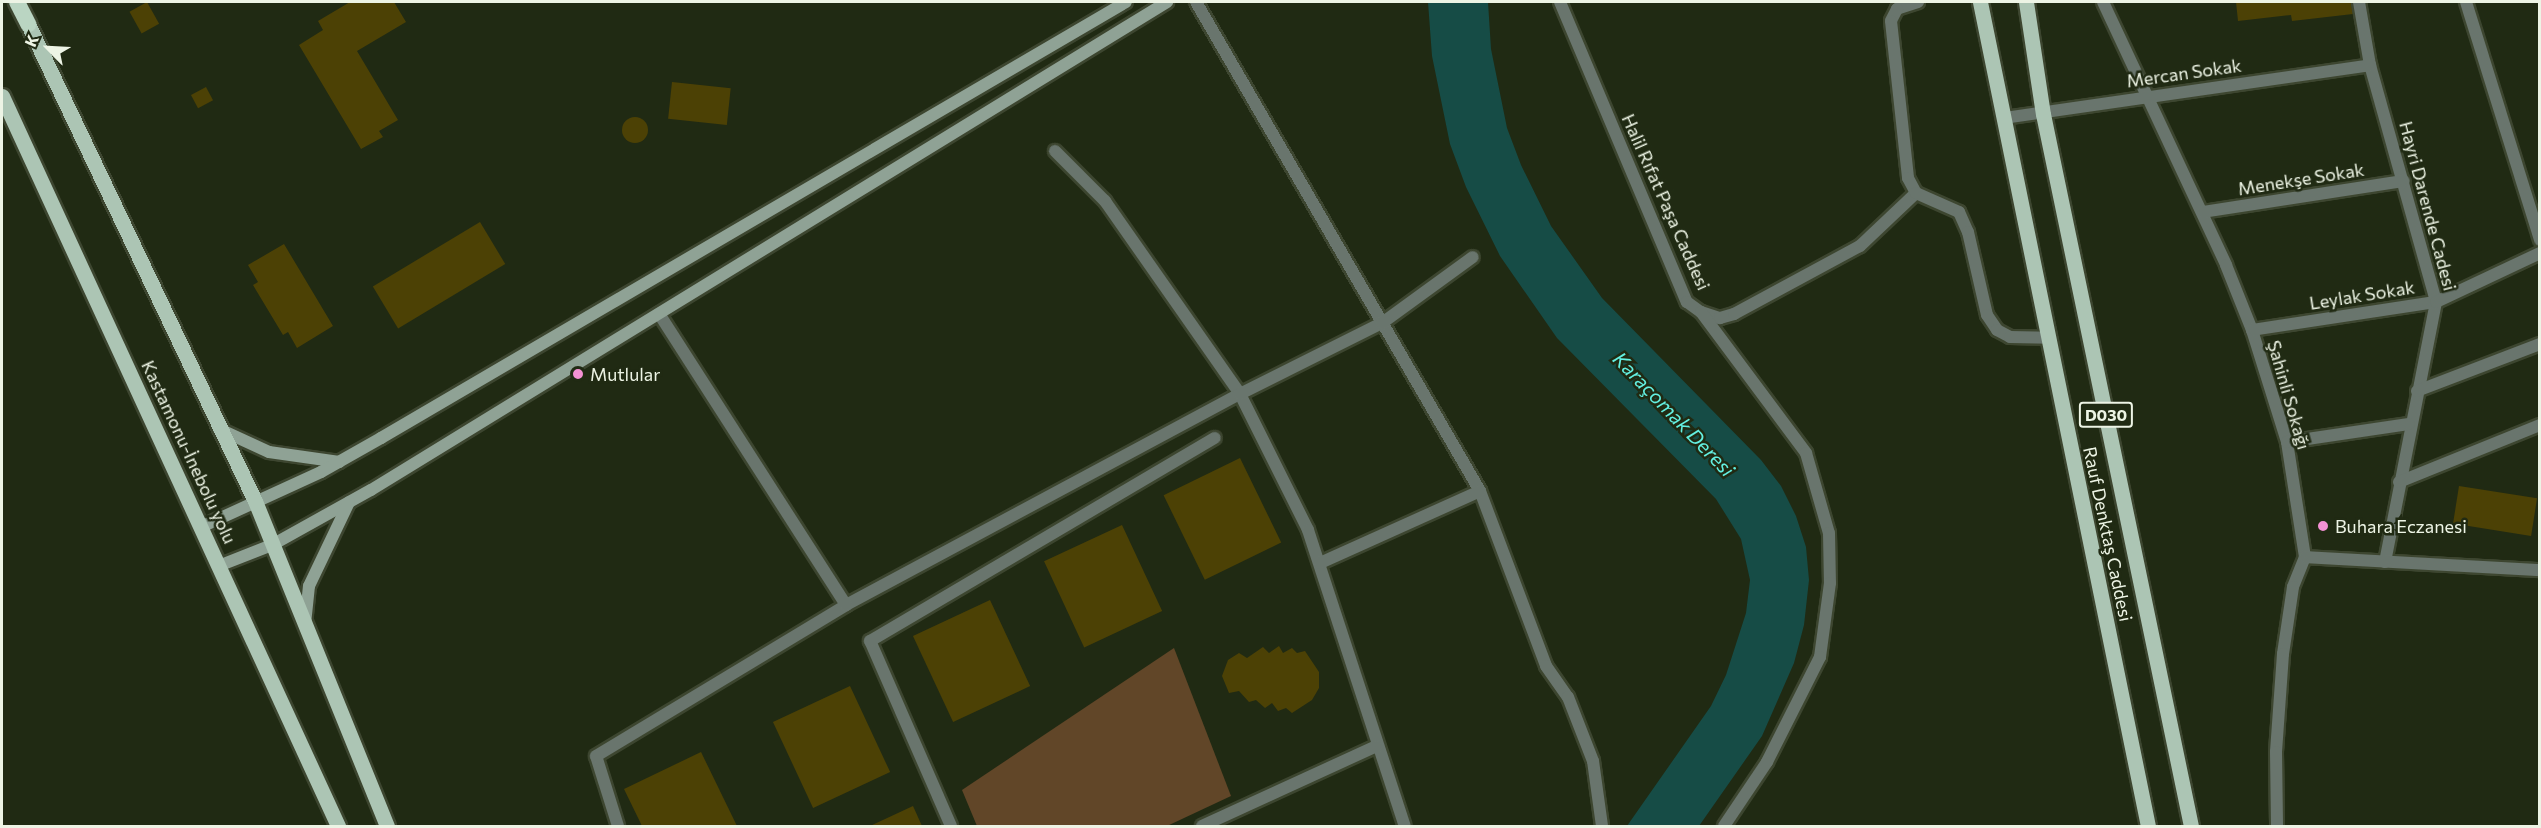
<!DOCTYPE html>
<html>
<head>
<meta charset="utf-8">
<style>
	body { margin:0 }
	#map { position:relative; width:2541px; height:828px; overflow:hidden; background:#202a13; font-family:Commissioner,sans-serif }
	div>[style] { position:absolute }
	.green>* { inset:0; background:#614628 }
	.water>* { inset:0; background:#164c46 }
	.building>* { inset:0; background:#4c4105; transform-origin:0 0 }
	.round { border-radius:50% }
	.roads { filter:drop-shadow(2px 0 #3d4630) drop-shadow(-2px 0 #3d4630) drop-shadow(0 2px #3d4630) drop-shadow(0 -2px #3d4630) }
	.minor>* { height:12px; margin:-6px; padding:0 6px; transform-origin:6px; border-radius:6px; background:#69756d }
	.secondary>* { height:12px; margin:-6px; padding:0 6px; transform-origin:6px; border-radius:6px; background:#8fa295 }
	.primary>* { height:15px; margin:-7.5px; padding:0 7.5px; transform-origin:7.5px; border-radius:7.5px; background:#acc5b4 }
	.trunk>* { height:16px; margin:-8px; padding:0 8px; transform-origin:8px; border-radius:8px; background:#bad5c2 }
	.dots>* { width:16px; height:16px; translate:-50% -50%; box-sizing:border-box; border:3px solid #202a13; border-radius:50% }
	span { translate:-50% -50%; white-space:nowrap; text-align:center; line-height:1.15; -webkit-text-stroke:5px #202a13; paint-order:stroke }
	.shield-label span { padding:2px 4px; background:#202a13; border:2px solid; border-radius:4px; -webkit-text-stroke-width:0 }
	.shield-label { font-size:16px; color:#edf4e5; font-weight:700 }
	.street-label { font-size:18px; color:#edf4e5 }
	.poi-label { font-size:18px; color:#edf4e5 }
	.left { translate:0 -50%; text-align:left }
	.water-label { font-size:20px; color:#63f0e2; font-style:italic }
	.frame { position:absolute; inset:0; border:3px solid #edf4e5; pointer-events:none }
	.north { position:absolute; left:18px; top:18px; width:60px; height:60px; -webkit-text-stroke:4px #202a13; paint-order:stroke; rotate:294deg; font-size:16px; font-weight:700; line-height:24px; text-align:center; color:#edf4e5 }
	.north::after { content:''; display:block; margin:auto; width:21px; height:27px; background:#edf4e5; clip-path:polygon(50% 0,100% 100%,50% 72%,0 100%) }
</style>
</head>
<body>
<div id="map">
	<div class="green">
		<div style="clip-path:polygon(1174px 648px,1231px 796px,1167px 826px,977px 826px,962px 790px)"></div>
	</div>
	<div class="water">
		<div style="clip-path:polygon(1428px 2px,1488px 2px,1491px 49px,1507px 128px,1521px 165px,1551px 226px,1602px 298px,1761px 460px,1781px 486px,1796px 516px,1806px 547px,1809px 580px,1804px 625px,1794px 663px,1762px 736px,1699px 826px,1627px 826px,1711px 706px,1726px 675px,1746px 613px,1750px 580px,1741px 539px,1716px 499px,1557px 338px,1500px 256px,1466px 187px,1450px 144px,1432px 56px)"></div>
	</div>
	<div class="building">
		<div style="left:147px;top:2px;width:25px;height:20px;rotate:61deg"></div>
		<div style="clip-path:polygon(350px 2px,394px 2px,406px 22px,357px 51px,398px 120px,379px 131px,383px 137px,361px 149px,299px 45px,323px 30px,318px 21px)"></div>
		<div style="clip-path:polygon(2236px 2px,2351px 2px,2353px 14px,2292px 21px,2291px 15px,2238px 21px)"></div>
		<div style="left:672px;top:82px;width:59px;height:37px;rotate:6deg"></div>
		<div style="left:206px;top:87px;width:15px;height:17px;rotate:62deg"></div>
		<div class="round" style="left:622px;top:117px;width:26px;height:26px"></div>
		<div style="left:480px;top:222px;width:49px;height:125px;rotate:59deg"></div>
		<div style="clip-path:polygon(284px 244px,333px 326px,297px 348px,288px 332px,283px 335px,253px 285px,258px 282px,248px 265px)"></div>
		<div style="left:1240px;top:458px;width:94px;height:85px;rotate:64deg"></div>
		<div style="left:2459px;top:486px;width:79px;height:38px;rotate:9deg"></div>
		<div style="left:1122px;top:525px;width:95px;height:86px;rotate:65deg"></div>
		<div style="left:990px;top:600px;width:95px;height:85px;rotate:65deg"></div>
		<div style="clip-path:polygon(1279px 646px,1283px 653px,1292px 648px,1297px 653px,1305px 651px,1319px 672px,1319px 688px,1312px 700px,1292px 713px,1286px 708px,1278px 711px,1272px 703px,1265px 708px,1256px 700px,1249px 702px,1239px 691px,1229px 693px,1222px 676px,1228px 660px,1239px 653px,1247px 658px,1263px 647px,1269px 653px)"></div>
		<div style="left:850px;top:686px;width:95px;height:85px;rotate:65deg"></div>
		<div style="clip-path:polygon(701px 752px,737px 826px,642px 826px,624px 789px)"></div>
		<div style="clip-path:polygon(913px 806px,922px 826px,870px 826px)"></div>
	</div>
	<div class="roads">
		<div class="minor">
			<div style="left:1196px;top:2px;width:565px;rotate:59.85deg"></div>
			<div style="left:1480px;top:491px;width:187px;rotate:69.3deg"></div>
			<div style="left:1546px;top:666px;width:38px;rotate:55deg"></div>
			<div style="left:1568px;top:697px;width:69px;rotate:68.7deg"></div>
			<div style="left:1593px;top:761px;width:66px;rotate:82.1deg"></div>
			<div style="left:1560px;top:2px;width:326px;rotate:67.1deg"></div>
			<div style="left:1687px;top:302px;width:17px;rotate:36deg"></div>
			<div style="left:1701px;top:312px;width:20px;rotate:18deg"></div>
			<div style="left:1720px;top:318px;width:15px;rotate:-16deg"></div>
			<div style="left:1734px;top:314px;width:143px;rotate:-28.4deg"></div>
			<div style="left:1860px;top:246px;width:77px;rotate:-43.4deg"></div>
			<div style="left:1918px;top:2px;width:22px;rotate:162deg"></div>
			<div style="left:1897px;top:9px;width:13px;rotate:117deg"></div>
			<div style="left:1891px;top:21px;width:158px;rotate:83.8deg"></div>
			<div style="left:1908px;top:178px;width:17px;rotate:62deg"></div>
			<div style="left:1916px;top:193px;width:47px;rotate:23.8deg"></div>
			<div style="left:1959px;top:212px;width:22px;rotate:66deg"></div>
			<div style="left:1968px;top:232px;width:85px;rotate:77.1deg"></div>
			<div style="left:1987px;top:315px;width:18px;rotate:56deg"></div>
			<div style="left:1997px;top:330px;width:15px;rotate:28deg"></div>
			<div style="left:2010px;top:337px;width:39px;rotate:1deg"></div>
			<div style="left:2103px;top:2px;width:290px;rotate:64.9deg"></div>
			<div style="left:2226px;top:265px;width:70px;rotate:68.2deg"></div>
			<div style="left:2252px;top:330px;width:117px;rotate:72.6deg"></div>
			<div style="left:2287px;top:442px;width:116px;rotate:81.1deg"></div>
			<div style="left:2305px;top:557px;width:32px;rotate:112deg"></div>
			<div style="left:2293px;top:587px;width:68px;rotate:98.5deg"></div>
			<div style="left:2283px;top:654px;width:98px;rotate:94.1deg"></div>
			<div style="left:2276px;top:752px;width:74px;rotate:89.2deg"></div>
			<div style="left:2359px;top:2px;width:64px;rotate:80.1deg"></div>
			<div style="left:2370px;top:65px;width:246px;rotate:74.4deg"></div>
			<div style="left:2436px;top:302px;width:265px;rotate:101.1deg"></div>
			<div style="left:2466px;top:2px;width:249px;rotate:72.7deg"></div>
			<div style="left:2004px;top:118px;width:370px;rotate:-8.2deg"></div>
			<div style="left:1055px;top:151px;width:71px;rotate:45deg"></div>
			<div style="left:1105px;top:201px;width:236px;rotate:55deg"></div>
			<div style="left:1240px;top:394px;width:152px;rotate:63.4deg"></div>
			<div style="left:1308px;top:530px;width:311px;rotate:71.9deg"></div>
			<div style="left:2203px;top:212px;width:203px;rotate:-8.8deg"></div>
			<div style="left:1701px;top:312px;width:176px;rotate:53.3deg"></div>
			<div style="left:1806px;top:453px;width:83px;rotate:74deg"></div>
			<div style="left:1829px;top:533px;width:50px;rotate:88.9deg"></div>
			<div style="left:1830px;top:583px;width:75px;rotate:97.7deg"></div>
			<div style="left:1820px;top:657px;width:118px;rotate:116.8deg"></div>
			<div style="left:1767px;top:762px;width:77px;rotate:123.9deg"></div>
			<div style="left:2252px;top:330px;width:186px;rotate:-8.7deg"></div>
			<div style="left:2436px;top:302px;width:115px;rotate:-25.2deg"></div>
			<div style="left:2417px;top:391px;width:132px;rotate:-20.9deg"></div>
			<div style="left:2287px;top:442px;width:123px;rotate:-8.4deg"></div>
			<div style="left:2399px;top:482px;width:152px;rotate:-22deg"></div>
			<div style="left:2305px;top:557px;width:235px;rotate:3.2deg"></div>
			<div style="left:1320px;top:563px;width:175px;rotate:-24.2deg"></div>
			<div style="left:846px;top:605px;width:447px;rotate:-28.2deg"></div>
			<div style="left:1240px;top:394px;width:159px;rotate:-26.6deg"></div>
			<div style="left:1382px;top:323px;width:112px;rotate:-36deg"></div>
			<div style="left:618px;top:826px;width:73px;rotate:-107.4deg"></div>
			<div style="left:596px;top:756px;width:292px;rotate:-31.1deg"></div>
			<div style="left:846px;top:605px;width:346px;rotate:-122.7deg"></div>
			<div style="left:951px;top:826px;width:202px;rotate:-113.6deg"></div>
			<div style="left:870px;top:641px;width:400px;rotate:-30.5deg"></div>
			<div style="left:1202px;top:826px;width:192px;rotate:-24.6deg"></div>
		</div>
		<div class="secondary">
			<div style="left:219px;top:429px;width:55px;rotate:24.7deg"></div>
			<div style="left:269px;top:452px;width:71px;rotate:8.1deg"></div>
			<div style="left:201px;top:527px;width:132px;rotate:-24.6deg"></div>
			<div style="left:321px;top:472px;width:69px;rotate:-29.5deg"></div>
			<div style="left:381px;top:438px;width:863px;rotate:-30.34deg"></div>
			<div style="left:221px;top:565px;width:55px;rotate:-21.4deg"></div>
			<div style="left:272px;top:545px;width:113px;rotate:-29.1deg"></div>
			<div style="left:371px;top:490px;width:934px;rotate:-31.51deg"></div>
			<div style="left:305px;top:624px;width:38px;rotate:-84deg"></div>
			<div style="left:309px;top:586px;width:93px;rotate:-64.5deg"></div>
		</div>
		<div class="primary">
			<div style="left:1980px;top:2px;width:841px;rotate:78.48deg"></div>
			<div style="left:2026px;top:2px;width:113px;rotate:81.4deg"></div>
			<div style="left:2043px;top:114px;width:727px;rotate:78.26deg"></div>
			<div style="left:28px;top:24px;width:528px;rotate:64.55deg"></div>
			<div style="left:255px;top:501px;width:351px;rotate:67.9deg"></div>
			<div style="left:2px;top:96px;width:804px;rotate:65.28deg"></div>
		</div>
		<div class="trunk">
			<div style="left:17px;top:2px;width:25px;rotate:63deg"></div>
		</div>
	</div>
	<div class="dots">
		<div style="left:578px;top:374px;background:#f491d4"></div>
		<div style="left:2323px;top:526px;background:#f491d4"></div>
	</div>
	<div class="shield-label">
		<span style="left:2106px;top:415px">D030</span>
	</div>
	<div class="street-label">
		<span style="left:2184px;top:73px;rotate:-8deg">Mercan Sokak</span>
		<span style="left:2301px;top:179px;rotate:-9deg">Menekşe Sokak</span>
		<span style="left:1666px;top:202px;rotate:66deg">Halil Rıfat Paşa Caddesi</span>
		<span style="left:2428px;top:206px;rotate:75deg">Hayri Darende Cadesi</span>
		<span style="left:2362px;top:295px;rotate:-9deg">Leylak Sokak</span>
		<span style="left:2289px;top:395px;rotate:74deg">Şahinli Sokağı</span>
		<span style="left:189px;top:452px;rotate:65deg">Kastamonu-İnebolu yolu</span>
		<span style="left:2108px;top:534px;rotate:78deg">Rauf Denktaş Caddesi</span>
	</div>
	<div class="poi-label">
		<span class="left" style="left:590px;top:374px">Mutlular</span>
		<span class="left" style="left:2335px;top:526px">Buhara Eczanesi</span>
	</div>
	<div class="water-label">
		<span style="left:1674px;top:414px;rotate:46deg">Karaçomak Deresi</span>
	</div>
	<div class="frame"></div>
	<div class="north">K</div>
</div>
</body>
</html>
